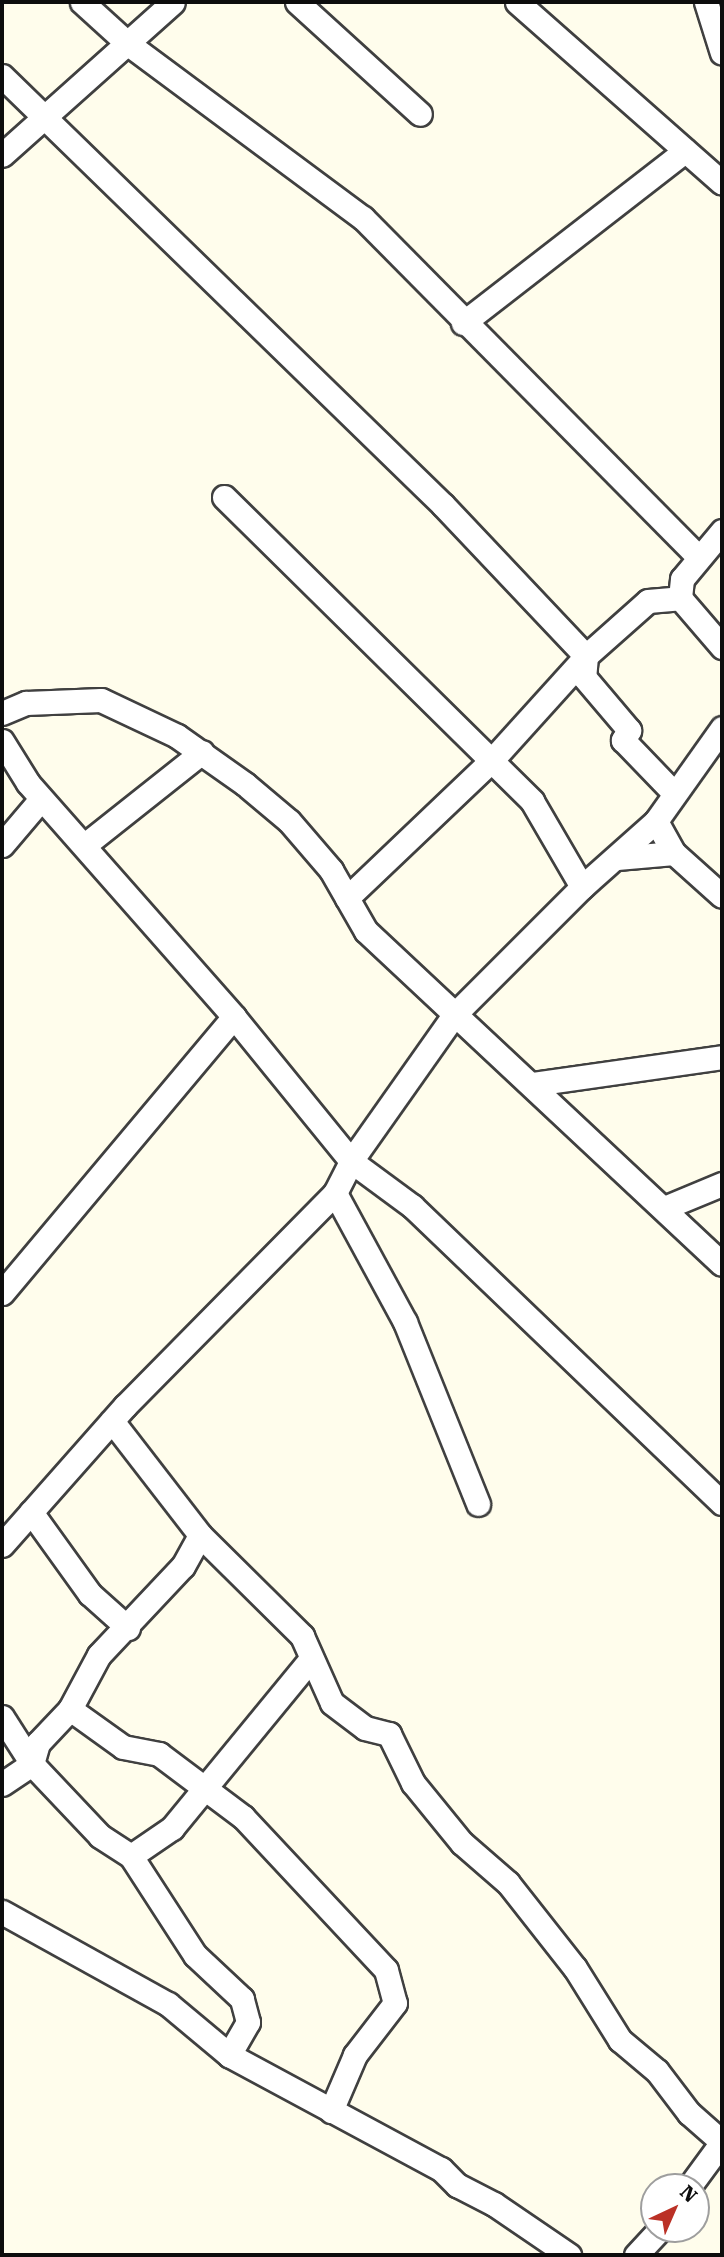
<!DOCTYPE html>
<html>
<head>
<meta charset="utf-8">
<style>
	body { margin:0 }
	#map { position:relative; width:724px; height:2257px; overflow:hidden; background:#fffdec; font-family:"Roboto Serif",serif }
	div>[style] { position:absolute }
	.roads { filter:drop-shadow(2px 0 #404040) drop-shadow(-2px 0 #404040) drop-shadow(0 2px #404040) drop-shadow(0 -2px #404040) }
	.minor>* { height:23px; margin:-11.5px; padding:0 11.5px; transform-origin:11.5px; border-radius:11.5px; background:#fff }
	span { translate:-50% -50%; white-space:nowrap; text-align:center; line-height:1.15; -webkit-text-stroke:7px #fff; paint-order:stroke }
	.frame { position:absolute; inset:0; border:4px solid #0d0d0d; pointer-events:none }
	.north { position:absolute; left:640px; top:2173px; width:70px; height:70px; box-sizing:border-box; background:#fff; border:2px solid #9e9e9e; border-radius:50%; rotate:44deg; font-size:19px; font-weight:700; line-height:28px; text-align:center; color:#0d0d0d }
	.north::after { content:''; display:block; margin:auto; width:24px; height:32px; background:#bb3126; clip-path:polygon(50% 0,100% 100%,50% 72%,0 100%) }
</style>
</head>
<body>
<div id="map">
	<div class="roads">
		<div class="minor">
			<div style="left:82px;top:2px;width:61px;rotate:42.3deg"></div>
			<div style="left:127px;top:43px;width:294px;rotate:36.6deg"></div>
			<div style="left:363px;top:218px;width:477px;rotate:45.3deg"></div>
			<div style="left:297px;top:2px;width:166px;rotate:42.3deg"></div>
			<div style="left:517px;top:2px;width:273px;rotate:41.4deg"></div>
			<div style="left:706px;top:2px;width:53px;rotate:72.6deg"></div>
			<div style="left:2px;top:76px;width:615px;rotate:44.21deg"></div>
			<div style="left:443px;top:505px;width:208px;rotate:46.6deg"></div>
			<div style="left:586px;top:656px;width:21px;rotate:95deg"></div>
			<div style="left:584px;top:677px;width:70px;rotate:49.7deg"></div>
			<div style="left:629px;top:730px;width:12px;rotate:121deg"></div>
			<div style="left:623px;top:740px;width:72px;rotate:46.1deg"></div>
			<div style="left:2px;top:155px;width:229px;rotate:-41.8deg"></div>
			<div style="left:463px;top:323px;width:281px;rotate:-37.8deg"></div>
			<div style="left:224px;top:497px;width:433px;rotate:44.6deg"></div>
			<div style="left:532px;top:801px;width:99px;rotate:59.8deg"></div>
			<div style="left:722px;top:531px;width:62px;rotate:129.8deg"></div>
			<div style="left:682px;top:579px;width:19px;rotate:96deg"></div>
			<div style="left:680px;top:598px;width:65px;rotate:49.4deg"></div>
			<div style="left:2px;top:713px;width:26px;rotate:-23deg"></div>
			<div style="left:26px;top:703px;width:75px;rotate:-2.3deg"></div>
			<div style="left:101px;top:700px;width:84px;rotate:25.3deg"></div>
			<div style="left:177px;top:736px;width:83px;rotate:35.2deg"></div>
			<div style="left:245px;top:784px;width:57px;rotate:40.1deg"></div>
			<div style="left:289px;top:821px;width:65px;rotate:49.4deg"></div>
			<div style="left:331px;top:870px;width:70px;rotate:60.2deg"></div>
			<div style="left:366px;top:931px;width:487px;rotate:43.1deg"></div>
			<div style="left:2px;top:741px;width:49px;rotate:58.2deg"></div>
			<div style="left:28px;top:783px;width:312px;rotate:48.6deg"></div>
			<div style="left:234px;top:1017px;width:186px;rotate:50.9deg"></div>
			<div style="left:351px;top:1161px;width:76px;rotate:36.4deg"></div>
			<div style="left:412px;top:1206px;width:429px;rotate:43.8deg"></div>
			<div style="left:656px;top:821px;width:37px;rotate:61deg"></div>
			<div style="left:674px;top:853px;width:64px;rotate:41.9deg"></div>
			<div style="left:86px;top:844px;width:148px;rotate:-38.4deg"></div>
			<div style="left:2px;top:845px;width:60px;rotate:-49.7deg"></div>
			<div style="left:617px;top:858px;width:57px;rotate:-5deg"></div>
			<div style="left:347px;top:898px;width:200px;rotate:-43.6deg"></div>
			<div style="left:492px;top:760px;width:140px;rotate:-47.9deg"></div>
			<div style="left:586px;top:656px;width:83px;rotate:-41.6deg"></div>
			<div style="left:648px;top:601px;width:32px;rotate:-5deg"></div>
			<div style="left:533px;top:1084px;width:191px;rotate:-8.1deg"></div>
			<div style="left:335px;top:1193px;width:147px;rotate:61.5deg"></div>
			<div style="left:405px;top:1322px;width:196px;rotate:68.1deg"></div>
			<div style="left:664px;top:1208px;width:63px;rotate:-22.5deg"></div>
			<div style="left:2px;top:1293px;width:361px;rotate:-50deg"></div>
			<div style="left:112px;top:1421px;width:144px;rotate:52.3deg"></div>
			<div style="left:200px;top:1535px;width:144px;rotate:44.7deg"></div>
			<div style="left:302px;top:1636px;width:73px;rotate:65.9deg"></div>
			<div style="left:332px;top:1703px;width:41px;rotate:37.1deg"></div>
			<div style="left:365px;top:1728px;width:25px;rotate:14deg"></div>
			<div style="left:389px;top:1734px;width:55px;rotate:63.9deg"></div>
			<div style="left:413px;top:1783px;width:77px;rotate:50.8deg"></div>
			<div style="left:462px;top:1843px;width:61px;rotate:41deg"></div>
			<div style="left:508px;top:1883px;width:108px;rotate:51.8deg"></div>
			<div style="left:575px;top:1968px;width:85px;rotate:58deg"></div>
			<div style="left:620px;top:2040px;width:48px;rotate:40deg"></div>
			<div style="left:657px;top:2071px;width:53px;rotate:52.7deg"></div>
			<div style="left:689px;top:2113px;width:44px;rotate:41.3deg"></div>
			<div style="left:31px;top:1512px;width:101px;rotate:54.3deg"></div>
			<div style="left:90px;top:1594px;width:51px;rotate:41.8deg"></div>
			<div style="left:2px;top:1545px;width:186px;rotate:-48.5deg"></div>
			<div style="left:125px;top:1406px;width:299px;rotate:-45.4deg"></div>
			<div style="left:335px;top:1193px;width:36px;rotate:-63deg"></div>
			<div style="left:351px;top:1161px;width:179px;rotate:-54.8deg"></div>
			<div style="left:454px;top:1015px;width:181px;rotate:-45deg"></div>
			<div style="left:582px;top:887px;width:99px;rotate:-41.7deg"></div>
			<div style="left:656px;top:821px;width:114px;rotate:-54.6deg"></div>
			<div style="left:70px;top:1709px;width:65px;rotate:35.6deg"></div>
			<div style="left:123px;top:1747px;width:37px;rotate:11deg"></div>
			<div style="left:159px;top:1754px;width:105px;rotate:36.9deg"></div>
			<div style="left:243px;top:1817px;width:209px;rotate:46.9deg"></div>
			<div style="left:386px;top:1970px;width:34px;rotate:75deg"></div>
			<div style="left:395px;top:2003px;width:66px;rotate:127.6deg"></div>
			<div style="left:355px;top:2055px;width:61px;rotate:113.2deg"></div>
			<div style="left:2px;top:1717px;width:56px;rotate:57.4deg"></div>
			<div style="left:32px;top:1764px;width:99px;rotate:46.6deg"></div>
			<div style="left:100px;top:1836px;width:37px;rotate:33deg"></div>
			<div style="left:2px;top:1784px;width:36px;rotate:-34deg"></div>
			<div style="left:32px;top:1764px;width:22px;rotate:-74deg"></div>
			<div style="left:38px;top:1743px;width:47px;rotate:-46.7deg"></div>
			<div style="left:70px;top:1709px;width:61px;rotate:-61.8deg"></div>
			<div style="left:99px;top:1655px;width:122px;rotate:-46.7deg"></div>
			<div style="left:183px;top:1566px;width:35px;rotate:-61deg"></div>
			<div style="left:2px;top:1912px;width:190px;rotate:29deg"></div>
			<div style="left:168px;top:2004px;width:80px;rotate:39.9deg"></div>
			<div style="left:229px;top:2055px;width:241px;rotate:28.3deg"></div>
			<div style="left:441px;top:2169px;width:23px;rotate:45deg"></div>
			<div style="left:457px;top:2185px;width:42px;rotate:27.2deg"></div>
			<div style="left:494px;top:2204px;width:91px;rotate:34.2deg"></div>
			<div style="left:229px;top:2055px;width:38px;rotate:-60deg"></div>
			<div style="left:248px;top:2022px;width:24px;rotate:-105deg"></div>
			<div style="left:242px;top:1999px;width:64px;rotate:-136.9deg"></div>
			<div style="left:195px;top:1955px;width:118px;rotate:-122.9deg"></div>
			<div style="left:131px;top:1856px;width:50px;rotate:-34.3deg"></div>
			<div style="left:172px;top:1828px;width:219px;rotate:-50.6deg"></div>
			<div style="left:689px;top:2187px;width:56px;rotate:-53.7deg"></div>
			<div style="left:636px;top:2255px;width:35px;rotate:-47deg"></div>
		</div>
	</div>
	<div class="frame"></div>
	<div class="north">N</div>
</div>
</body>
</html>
